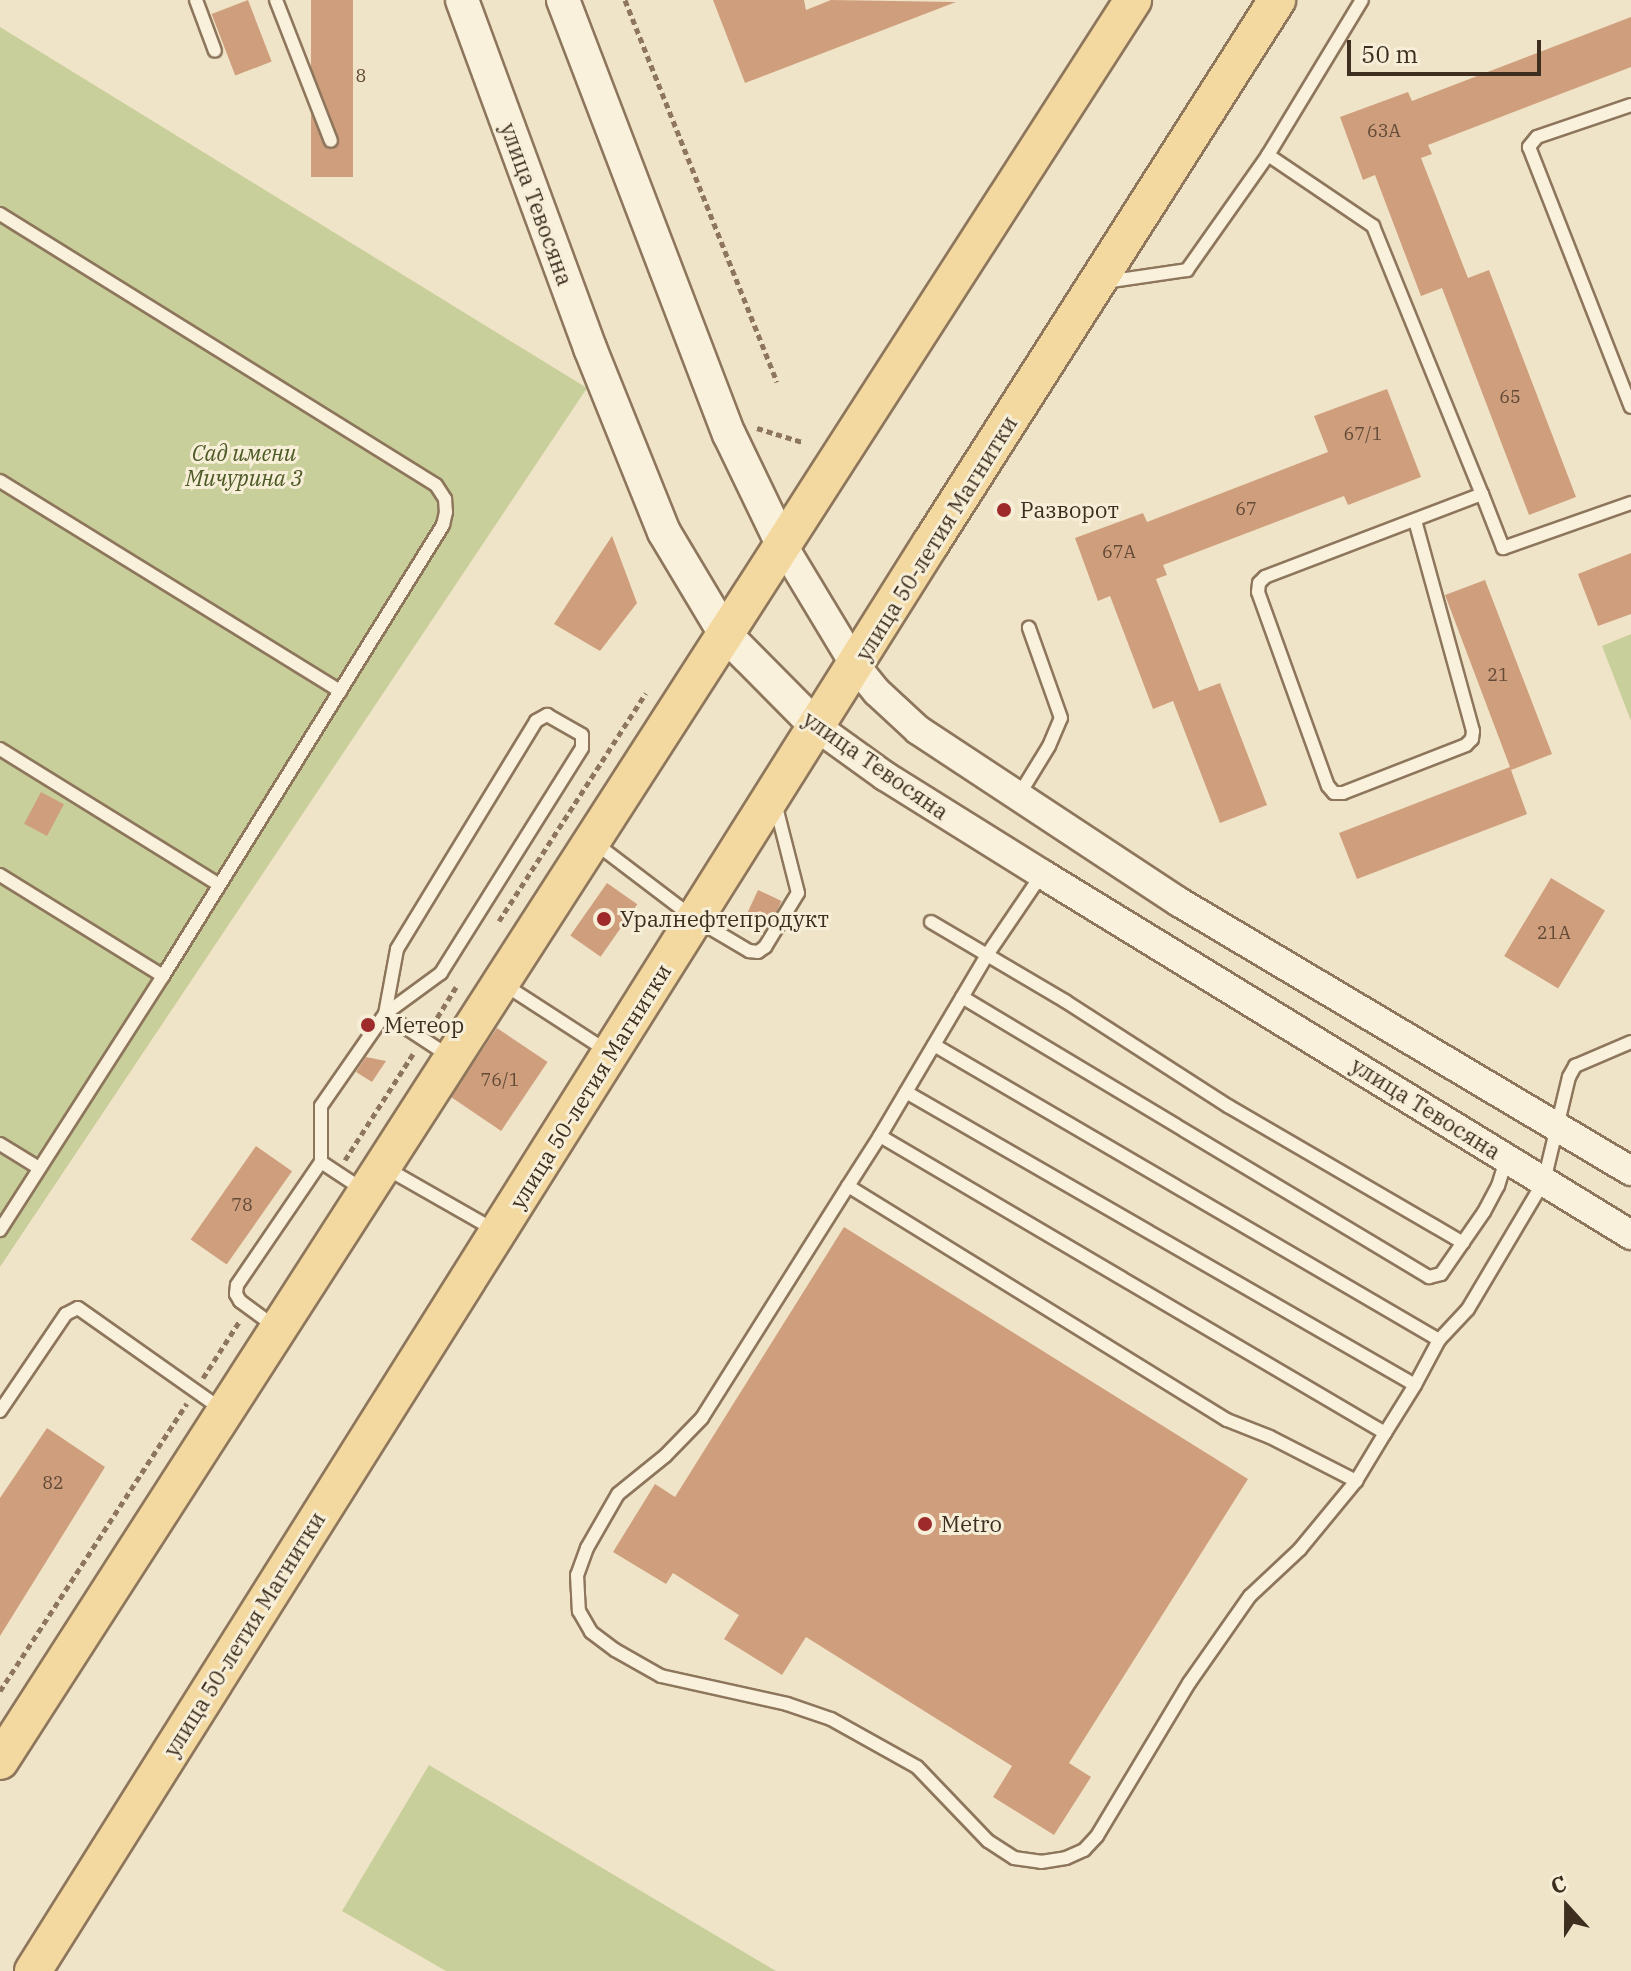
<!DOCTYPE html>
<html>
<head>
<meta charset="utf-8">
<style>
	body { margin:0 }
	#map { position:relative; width:1631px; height:1971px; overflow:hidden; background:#f0e4c8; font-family:"IBM Plex Serif",serif }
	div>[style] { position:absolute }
	.green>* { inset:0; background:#c9cf9b }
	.building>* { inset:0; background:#cf9f7d; transform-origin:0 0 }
	.path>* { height:5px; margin-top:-2.5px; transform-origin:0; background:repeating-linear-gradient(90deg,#8d765c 0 6px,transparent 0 10px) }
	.roads { filter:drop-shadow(2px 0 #8d765c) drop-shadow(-2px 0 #8d765c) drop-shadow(0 2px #8d765c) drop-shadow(0 -2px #8d765c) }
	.service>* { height:12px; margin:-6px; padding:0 6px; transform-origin:6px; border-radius:6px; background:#faf1dc }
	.tertiary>* { height:28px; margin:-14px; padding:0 14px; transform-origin:14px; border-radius:14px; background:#faf1dc }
	.secondary>* { height:32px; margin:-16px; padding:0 16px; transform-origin:16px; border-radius:16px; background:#faf1dc }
	.primary>* { height:36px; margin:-18px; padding:0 18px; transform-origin:18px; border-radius:18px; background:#f3d9a0 }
	.dots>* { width:22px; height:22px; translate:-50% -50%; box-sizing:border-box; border:4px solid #f7eed8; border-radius:50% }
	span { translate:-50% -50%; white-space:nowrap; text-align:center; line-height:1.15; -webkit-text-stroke:6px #f7eed8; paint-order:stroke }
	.number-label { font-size:18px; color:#624a37 }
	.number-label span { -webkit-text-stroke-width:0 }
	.street-label { font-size:22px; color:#3d2e20 }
	.park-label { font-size:22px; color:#4d5a26; font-style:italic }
	.poi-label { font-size:22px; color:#3d2e20 }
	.left { translate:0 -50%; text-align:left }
	.north { position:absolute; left:1527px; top:1867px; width:80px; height:80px; -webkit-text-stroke:6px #f7eed8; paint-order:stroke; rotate:339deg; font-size:22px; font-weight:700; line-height:32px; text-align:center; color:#3d2e20 }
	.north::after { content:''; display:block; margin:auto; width:28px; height:36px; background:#3d2e20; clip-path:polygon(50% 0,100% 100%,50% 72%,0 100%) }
	.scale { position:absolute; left:1347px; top:40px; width:194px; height:36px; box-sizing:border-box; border:4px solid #3d2e20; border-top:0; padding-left:10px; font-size:24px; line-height:28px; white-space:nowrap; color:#3d2e20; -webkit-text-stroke:6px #f7eed8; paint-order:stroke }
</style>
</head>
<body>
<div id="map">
	<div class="green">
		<div style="clip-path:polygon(0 27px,587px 388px,0 1267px)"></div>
		<div style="clip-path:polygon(1631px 634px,1631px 721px,1602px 646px)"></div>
		<div style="clip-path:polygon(429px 1765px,776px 1971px,446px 1971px,342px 1911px)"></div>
	</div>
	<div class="building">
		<div style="left:248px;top:0;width:66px;height:39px;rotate:69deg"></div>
		<div style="left:311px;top:0;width:42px;height:177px"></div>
		<div style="clip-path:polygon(713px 0,804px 0,806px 10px,831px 0,956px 2px,745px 83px)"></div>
		<div style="clip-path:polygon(1631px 17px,1631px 67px,1428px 145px,1432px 154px,1421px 158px,1468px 278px,1489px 270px,1576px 497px,1529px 515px,1442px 288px,1421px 296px,1375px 175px,1363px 180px,1340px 117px,1408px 92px,1412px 101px)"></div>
		<div style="clip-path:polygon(1387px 389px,1421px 477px,1348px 505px,1344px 496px,1163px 565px,1167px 575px,1156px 579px,1199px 691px,1220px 683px,1267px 805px,1220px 823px,1173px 701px,1153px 709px,1110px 596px,1098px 601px,1075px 538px,1143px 513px,1147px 522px,1328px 452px,1314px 416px)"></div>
		<div style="clip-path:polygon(612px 536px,637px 603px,600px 651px,554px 624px)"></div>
		<div style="clip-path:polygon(1631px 553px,1631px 614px,1598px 626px,1578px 574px)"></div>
		<div style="clip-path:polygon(1485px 580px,1552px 754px,1511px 770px,1527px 814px,1357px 879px,1339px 833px,1510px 767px,1445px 595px)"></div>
		<div style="left:41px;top:792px;width:26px;height:36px;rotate:28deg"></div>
		<div style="left:1551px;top:878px;width:63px;height:91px;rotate:31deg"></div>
		<div style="left:607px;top:883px;width:37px;height:64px;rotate:35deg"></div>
		<div style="left:758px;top:890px;width:26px;height:30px;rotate:25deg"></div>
		<div style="left:497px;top:1028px;width:61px;height:83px;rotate:34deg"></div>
		<div style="clip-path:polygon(366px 1057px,386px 1061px,372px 1082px,356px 1072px)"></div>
		<div style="left:256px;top:1146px;width:44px;height:114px;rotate:35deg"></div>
		<div style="clip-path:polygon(844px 1227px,1248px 1479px,1069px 1763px,1091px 1777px,1054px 1835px,993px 1797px,1012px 1766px,806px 1637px,782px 1675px,724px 1639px,739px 1615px,673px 1573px,666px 1584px,613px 1552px,655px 1484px,675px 1497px)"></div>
		<div style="clip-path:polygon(47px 1428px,105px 1467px,0 1636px,0 1498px)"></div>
	</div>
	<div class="path">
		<div style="left:625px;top:0;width:411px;rotate:68.3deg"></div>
		<div style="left:757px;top:428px;width:47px;rotate:17.3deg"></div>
		<div style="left:499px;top:921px;width:271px;rotate:-57.2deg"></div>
		<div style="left:432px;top:1026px;width:46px;rotate:-58.4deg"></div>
		<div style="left:345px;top:1160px;width:126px;rotate:-57.3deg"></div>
		<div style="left:203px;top:1378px;width:67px;rotate:-57.3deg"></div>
		<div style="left:0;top:1691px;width:343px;rotate:-57deg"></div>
	</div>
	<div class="roads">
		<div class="service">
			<div style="left:196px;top:0;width:54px;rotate:69.6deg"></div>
			<div style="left:276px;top:0;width:151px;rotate:68.7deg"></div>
			<div style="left:1631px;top:105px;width:99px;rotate:161.2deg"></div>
			<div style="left:1537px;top:137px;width:13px;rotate:129deg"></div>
			<div style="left:1529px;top:147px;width:279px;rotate:68.6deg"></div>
			<div style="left:1268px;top:155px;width:127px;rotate:34.1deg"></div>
			<div style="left:1373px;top:226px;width:289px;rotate:67.9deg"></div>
			<div style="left:1482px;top:494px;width:232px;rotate:159.1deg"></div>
			<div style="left:1265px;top:577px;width:8px;rotate:135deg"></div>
			<div style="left:1259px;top:583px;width:9px;rotate:96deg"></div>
			<div style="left:1258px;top:592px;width:206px;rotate:70.2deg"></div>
			<div style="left:1328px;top:786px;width:9px;rotate:49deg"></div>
			<div style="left:1334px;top:793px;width:9px"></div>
			<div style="left:1343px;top:793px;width:132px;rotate:-21.3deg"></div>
			<div style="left:1466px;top:745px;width:8px;rotate:-45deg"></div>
			<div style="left:1472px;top:739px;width:8px;rotate:-83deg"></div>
			<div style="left:1473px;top:731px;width:218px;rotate:-105.4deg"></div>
			<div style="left:0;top:214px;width:513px;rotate:31.86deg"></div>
			<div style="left:436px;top:485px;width:17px;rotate:57deg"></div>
			<div style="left:445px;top:499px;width:13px;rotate:86deg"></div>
			<div style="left:446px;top:512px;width:13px;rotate:103deg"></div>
			<div style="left:443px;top:525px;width:531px;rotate:121.83deg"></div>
			<div style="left:163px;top:976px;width:302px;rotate:122.7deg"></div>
			<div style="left:1105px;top:282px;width:83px;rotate:-8.3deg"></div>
			<div style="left:1187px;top:270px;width:141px;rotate:-54.8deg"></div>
			<div style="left:1268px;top:155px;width:181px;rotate:-58.8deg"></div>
			<div style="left:0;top:481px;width:400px;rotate:31.7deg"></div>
			<div style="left:1482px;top:494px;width:58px;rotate:68.7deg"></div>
			<div style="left:1503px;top:548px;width:136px;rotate:-19.4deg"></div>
			<div style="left:547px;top:715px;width:40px;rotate:29.7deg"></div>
			<div style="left:582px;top:735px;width:13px;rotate:90deg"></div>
			<div style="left:582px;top:748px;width:266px;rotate:122.1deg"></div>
			<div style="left:441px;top:973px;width:69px;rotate:143.8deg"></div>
			<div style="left:385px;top:1014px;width:66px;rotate:-79.5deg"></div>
			<div style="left:397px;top:949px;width:267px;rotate:-58.6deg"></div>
			<div style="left:536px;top:721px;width:13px;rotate:-29deg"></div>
			<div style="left:0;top:749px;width:258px;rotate:31.8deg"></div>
			<div style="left:1019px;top:795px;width:57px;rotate:-58.5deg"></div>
			<div style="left:1049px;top:746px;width:30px;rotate:-67deg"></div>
			<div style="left:1061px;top:718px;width:96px;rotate:-109.6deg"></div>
			<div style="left:595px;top:843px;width:126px;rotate:37.2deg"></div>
			<div style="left:695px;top:919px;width:63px;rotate:30.7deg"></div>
			<div style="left:749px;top:951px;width:9px;rotate:6deg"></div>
			<div style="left:758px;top:952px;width:9px;rotate:-36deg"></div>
			<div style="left:765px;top:947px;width:63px;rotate:-58.6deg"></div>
			<div style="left:798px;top:893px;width:93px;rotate:-104.3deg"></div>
			<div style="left:0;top:875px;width:192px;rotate:31.8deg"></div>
			<div style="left:931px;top:922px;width:156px;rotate:30.5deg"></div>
			<div style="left:1065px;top:1001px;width:194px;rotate:32.8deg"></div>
			<div style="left:1228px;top:1106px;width:272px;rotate:30.2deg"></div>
			<div style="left:505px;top:985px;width:121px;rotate:32.9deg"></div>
			<div style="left:962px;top:997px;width:545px;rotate:30.95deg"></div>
			<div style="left:1429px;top:1277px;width:12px;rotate:-14deg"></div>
			<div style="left:1441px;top:1274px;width:75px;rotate:-55.3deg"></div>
			<div style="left:1484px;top:1212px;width:30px;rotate:-62deg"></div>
			<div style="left:1498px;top:1186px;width:28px;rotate:-73deg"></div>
			<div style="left:934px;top:1045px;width:585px;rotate:30.29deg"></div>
			<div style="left:1439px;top:1340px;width:51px;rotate:118.1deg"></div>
			<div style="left:906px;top:1092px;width:587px;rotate:29.93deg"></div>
			<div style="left:1415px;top:1385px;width:57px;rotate:122deg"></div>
			<div style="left:1385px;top:1433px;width:586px;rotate:-149.54deg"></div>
			<div style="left:880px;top:1136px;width:210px;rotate:-59.4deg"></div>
			<div style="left:987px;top:955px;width:98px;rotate:-55.8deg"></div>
			<div style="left:880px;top:1136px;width:59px;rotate:122.6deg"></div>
			<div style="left:848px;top:1186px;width:445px;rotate:31.7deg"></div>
			<div style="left:1227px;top:1420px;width:46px;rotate:21.6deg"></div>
			<div style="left:1270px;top:1437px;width:97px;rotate:27.1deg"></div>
			<div style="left:1356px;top:1481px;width:56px;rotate:-58.9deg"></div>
			<div style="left:0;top:1144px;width:46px;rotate:31.6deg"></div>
			<div style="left:321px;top:1162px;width:56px;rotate:-90deg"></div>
			<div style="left:321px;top:1106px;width:112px;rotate:-55.2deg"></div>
			<div style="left:385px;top:1014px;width:77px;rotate:33.3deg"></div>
			<div style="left:384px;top:1167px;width:129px;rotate:29.7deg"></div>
			<div style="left:848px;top:1186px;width:274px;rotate:122.2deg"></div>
			<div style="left:702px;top:1418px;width:53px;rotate:134.2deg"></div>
			<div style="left:665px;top:1456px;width:60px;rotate:141deg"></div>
			<div style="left:618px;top:1494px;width:62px;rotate:119.9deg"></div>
			<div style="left:587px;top:1548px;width:29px;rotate:110deg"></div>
			<div style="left:577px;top:1575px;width:36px;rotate:87deg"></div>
			<div style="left:579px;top:1611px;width:24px;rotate:60deg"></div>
			<div style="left:591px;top:1632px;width:30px;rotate:37deg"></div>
			<div style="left:615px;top:1650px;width:53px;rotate:29.5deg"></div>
			<div style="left:661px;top:1676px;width:129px;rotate:12.5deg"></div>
			<div style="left:787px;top:1704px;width:46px;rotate:18.8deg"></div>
			<div style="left:831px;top:1719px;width:98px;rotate:29.2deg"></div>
			<div style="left:917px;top:1767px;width:103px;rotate:46.2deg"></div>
			<div style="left:988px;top:1841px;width:31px;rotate:33deg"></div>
			<div style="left:1014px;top:1858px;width:27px;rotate:8deg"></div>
			<div style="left:1041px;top:1862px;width:25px;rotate:-9deg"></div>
			<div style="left:1066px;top:1858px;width:20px;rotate:-24deg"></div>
			<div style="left:1084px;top:1850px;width:19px;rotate:-47deg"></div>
			<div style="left:1097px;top:1836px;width:179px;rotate:-59deg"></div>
			<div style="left:1189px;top:1683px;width:106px;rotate:-55deg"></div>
			<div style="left:1250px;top:1596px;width:69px;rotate:-43.2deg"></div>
			<div style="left:1300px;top:1549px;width:88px;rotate:-50.5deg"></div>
			<div style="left:274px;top:1326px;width:42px;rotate:-143.7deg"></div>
			<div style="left:240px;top:1301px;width:8px;rotate:-120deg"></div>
			<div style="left:236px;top:1294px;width:9px;rotate:-84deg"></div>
			<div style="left:237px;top:1285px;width:149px;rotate:-55.7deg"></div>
			<div style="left:321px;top:1162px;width:49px;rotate:33.4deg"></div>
			<div style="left:1439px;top:1340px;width:42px;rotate:-46.9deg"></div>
			<div style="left:1468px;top:1309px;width:149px;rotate:-59.3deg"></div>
			<div style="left:1544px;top:1181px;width:107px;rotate:-76.5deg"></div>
			<div style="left:1569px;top:1077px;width:13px;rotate:-61deg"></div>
			<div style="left:1575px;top:1066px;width:61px;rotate:-23.2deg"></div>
			<div style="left:0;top:1411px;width:117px;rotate:-55.8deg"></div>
			<div style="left:66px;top:1314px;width:13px;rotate:-27deg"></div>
			<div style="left:78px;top:1308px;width:175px;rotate:35.2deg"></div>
		</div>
		<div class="tertiary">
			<div style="left:782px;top:544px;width:141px;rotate:58.9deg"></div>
			<div style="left:855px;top:665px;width:35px;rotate:51deg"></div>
			<div style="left:877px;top:692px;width:56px;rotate:42.8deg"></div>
			<div style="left:918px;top:730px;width:313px;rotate:33.4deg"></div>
			<div style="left:1179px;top:902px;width:526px;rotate:30.76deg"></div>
			<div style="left:817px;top:727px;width:84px;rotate:35.8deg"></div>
			<div style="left:885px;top:776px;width:185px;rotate:32deg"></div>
			<div style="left:1042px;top:874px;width:691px;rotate:31.5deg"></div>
		</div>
		<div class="secondary">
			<div style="left:462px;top:0;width:371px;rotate:69.8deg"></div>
			<div style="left:590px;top:348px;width:198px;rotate:68.1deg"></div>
			<div style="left:664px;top:532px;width:119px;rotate:59.1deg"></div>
			<div style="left:725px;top:634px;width:131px;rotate:45.3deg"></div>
			<div style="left:563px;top:0;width:465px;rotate:69.1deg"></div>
			<div style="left:729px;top:434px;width:122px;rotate:64.3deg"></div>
		</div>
		<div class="primary">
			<div style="left:0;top:1761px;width:2094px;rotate:-57.24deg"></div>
			<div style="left:33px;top:1971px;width:1687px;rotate:-57.84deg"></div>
			<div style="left:931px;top:543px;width:644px;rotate:-57.49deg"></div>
		</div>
	</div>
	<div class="dots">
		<div style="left:1004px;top:510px;background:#9e2a2b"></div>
		<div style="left:604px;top:919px;background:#9e2a2b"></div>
		<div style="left:368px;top:1025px;background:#9e2a2b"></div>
		<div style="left:925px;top:1524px;background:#9e2a2b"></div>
	</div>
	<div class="number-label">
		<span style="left:361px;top:76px">8</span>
		<span style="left:1384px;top:131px">63А</span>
		<span style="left:1510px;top:397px">65</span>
		<span style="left:1363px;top:434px">67/1</span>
		<span style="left:1246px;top:509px">67</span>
		<span style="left:1119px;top:552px">67А</span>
		<span style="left:1498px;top:675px">21</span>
		<span style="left:1554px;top:933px">21А</span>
		<span style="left:500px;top:1080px">76/1</span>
		<span style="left:242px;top:1205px">78</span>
		<span style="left:53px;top:1483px">82</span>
	</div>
	<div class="street-label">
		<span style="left:537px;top:204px;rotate:70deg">улица Тевосяна</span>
		<span style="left:936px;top:538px;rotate:-58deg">улица 50-летия Магнитки</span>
		<span style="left:876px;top:765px;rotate:35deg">улица Тевосяна</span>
		<span style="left:590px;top:1086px;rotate:-58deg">улица 50-летия Магнитки</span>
		<span style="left:1426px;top:1108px;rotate:32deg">улица Тевосяна</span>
		<span style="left:244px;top:1634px;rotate:-58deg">улица 50-летия Магнитки</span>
	</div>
	<div class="park-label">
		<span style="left:244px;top:465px">Сад имени<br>Мичурина 3</span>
	</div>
	<div class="poi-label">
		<span class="left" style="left:1020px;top:510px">Разворот</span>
		<span class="left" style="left:620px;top:919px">Уралнефтепродукт</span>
		<span class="left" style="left:384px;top:1025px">Метеор</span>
		<span class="left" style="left:941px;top:1524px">Metro</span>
	</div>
	<div class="north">С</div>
	<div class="scale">50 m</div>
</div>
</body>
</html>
